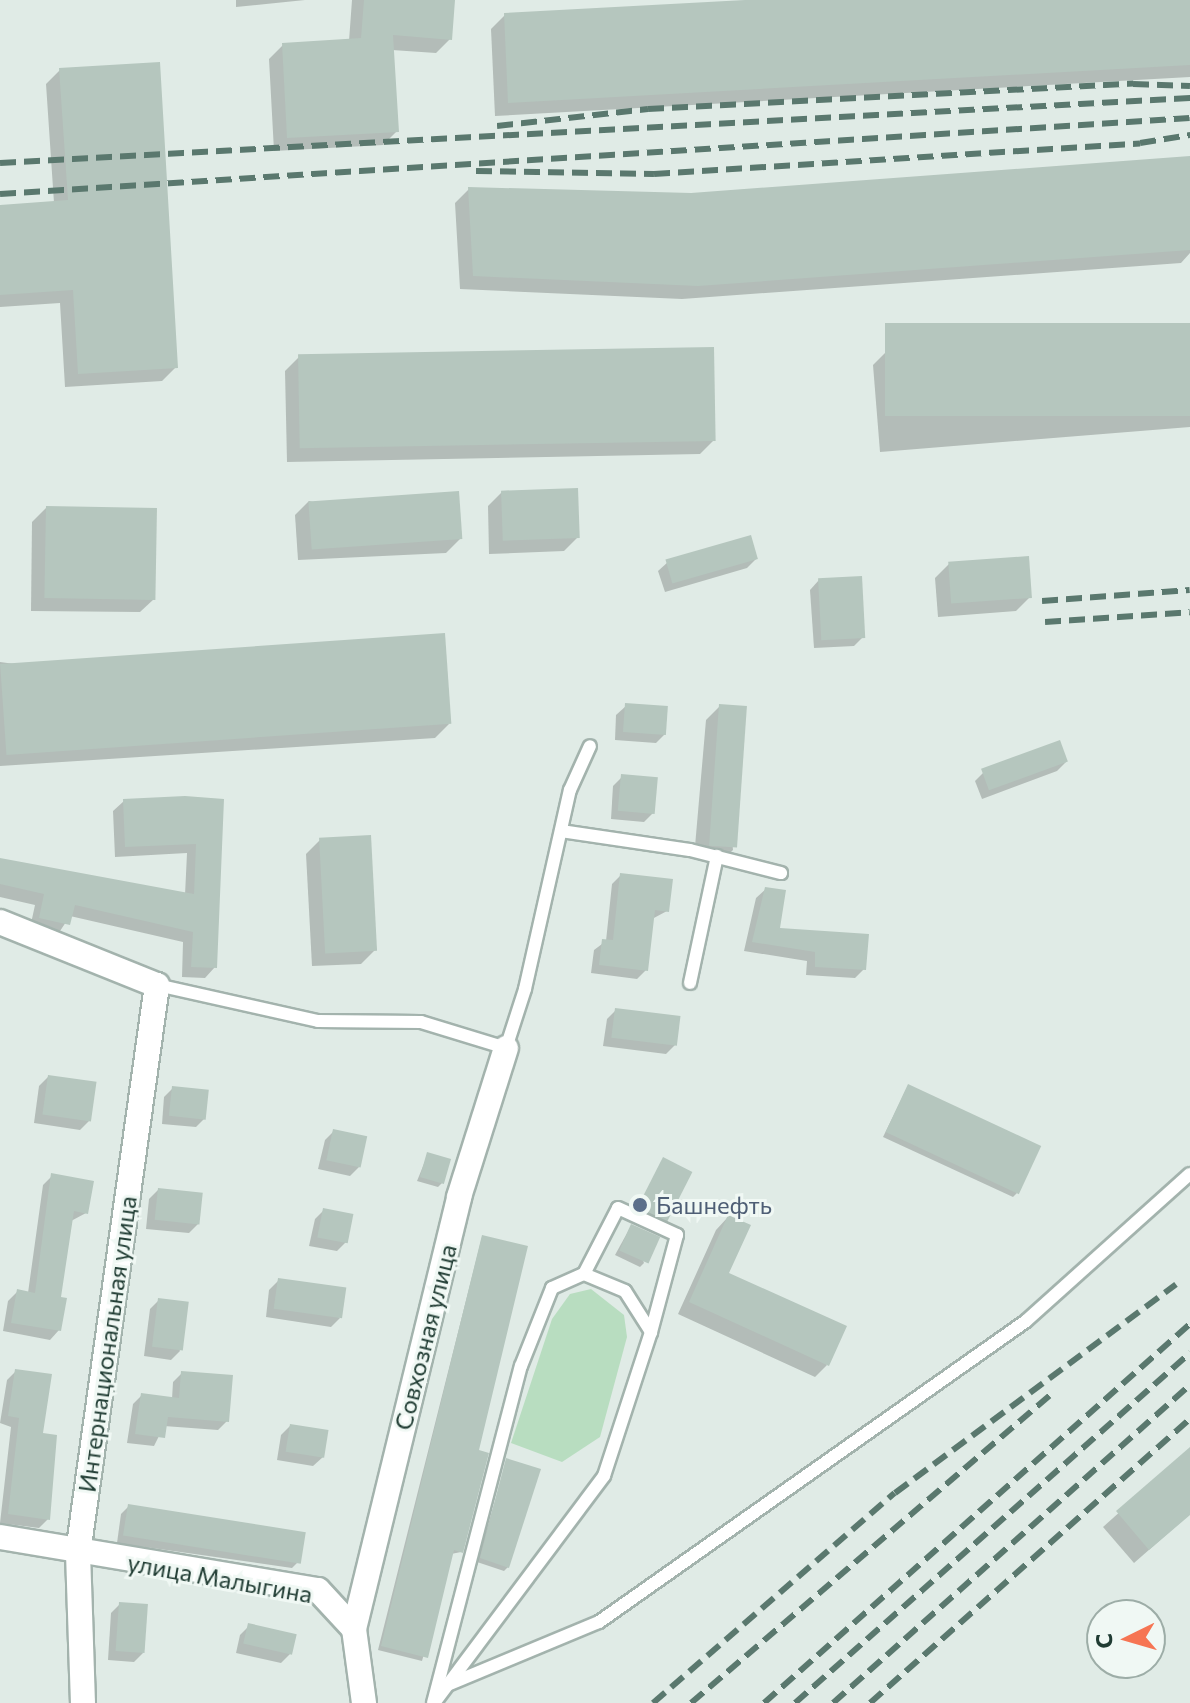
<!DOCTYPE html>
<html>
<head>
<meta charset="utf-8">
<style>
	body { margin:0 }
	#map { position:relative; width:1190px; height:1703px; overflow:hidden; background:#e0ebe6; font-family:Commissioner,sans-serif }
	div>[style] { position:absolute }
	.green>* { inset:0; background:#b8ddc0 }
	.shadow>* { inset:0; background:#0003 }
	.building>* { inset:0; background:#b5c6be; transform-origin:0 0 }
	.roads { filter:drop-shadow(2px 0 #a3b3ad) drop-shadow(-2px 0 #a3b3ad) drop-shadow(0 2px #a3b3ad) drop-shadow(0 -2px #a3b3ad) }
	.service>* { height:12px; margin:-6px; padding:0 6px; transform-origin:6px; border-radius:6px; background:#fff }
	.minor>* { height:24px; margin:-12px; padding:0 12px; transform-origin:12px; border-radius:12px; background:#fff }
	.rail>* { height:6px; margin-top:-3px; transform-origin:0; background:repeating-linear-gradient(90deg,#5a786e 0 16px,transparent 0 24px) }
	.dots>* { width:22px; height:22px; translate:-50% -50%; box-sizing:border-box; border:4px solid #f0f8f4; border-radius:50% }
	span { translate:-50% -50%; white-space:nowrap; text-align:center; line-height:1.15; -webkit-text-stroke:6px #f0f8f4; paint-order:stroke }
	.service-label { font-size:24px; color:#4e5e75 }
	.left { translate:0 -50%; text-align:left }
	.street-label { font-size:24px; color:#203c33 }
	.north { position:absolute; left:1086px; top:1599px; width:80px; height:80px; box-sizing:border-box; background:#f0f8f4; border:2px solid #9dada7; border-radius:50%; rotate:265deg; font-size:22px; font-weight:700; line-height:32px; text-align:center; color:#203c33 }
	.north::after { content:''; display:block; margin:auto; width:28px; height:36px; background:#f67553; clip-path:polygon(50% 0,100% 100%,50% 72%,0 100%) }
</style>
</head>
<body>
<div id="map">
	<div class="green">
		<div style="clip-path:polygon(591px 1289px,624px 1315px,627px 1337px,600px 1437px,562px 1462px,511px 1443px,552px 1319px,570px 1294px)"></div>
	</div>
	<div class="shadow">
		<div style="clip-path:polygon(236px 0,305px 0,236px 7px)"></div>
		<div style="clip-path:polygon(352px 0,453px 0,450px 39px,436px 53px,392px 50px,397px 131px,383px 145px,274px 151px,269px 59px,283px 45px,349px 41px)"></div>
		<div style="clip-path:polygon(782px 0,1190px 0,1190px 77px,495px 116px,491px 29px,505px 15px)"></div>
		<div style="clip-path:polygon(60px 70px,176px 367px,162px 381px,65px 387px,60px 303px,0 307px,0 207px,54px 203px,46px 84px)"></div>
		<div style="clip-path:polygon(1190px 181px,1190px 253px,1181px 263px,682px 299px,460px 289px,455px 203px,469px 189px,691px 195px)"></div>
		<div style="clip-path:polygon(1190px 325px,1190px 427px,880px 452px,873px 365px,887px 351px)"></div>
		<div style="clip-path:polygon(299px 357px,714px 440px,700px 454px,287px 462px,285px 371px)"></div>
		<div style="clip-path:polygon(502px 492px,578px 537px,564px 551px,489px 554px,488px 506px)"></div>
		<div style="clip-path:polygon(309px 501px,460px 539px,446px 553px,298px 560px,295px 515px)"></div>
		<div style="clip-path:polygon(46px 508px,154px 599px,140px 612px,31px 611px,32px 522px)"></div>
		<div style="clip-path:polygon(756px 559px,747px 568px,665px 592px,658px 571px,668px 562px)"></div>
		<div style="clip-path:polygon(949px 564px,1030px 597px,1016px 611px,938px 617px,935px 578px)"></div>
		<div style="clip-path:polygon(819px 580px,863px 637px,854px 646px,814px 648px,810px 590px)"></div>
		<div style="clip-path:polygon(0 662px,449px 724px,435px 738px,0 766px)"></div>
		<div style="clip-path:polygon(626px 706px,665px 734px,656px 743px,615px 740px,616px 715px)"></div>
		<div style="clip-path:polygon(720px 706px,733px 850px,719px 863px,694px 858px,706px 720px)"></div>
		<div style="clip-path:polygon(1066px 762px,1057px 771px,982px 799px,975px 781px,984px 772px)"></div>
		<div style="clip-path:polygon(622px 777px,653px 813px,644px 822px,611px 819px,613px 786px)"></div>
		<div style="clip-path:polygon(124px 801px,222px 801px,215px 967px,205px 978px,182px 977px,183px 942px,70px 916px,58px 934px,30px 928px,35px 905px,0 897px,0 860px,185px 895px,187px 853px,115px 857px,113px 811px)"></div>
		<div style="clip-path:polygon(320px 840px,375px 950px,361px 964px,312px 966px,306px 854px)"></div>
		<div style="clip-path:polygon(621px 875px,667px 911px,652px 919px,646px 970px,637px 979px,591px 973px,594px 950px,606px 941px,612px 884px)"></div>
		<div style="clip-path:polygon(766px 889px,778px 930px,864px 969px,855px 978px,806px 975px,807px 961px,744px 951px,756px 898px)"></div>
		<div style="clip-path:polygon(616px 1010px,675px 1045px,666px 1054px,603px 1046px,607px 1019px)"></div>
		<div style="clip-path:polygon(48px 1077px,89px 1121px,80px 1130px,34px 1123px,39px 1086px)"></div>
		<div style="clip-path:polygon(908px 1086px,1017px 1193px,1013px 1197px,883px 1137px)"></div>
		<div style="clip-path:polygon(173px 1088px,205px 1118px,196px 1127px,162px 1124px,164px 1097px)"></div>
		<div style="clip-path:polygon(334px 1131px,359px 1167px,350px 1176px,318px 1169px,325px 1140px)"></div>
		<div style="clip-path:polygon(428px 1154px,442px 1183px,438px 1187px,417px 1181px)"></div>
		<div style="clip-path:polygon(663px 1160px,666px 1220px,662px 1224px,636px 1212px)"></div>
		<div style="clip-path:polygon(52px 1176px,86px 1213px,71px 1221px,58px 1299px,59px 1330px,50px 1340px,3px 1331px,8px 1301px,17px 1292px,28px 1293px,43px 1185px)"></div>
		<div style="clip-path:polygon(158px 1190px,198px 1224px,189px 1233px,146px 1229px,149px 1199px)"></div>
		<div style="clip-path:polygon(324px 1210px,346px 1242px,337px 1251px,309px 1246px,315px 1219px)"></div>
		<div style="clip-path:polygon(728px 1217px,726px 1274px,827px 1365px,815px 1377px,678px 1314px,716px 1230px)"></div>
		<div style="clip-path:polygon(631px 1226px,644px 1263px,640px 1267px,615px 1255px)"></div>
		<div style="clip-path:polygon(482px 1237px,476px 1451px,461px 1552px,451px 1554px,422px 1661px,378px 1650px)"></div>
		<div style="clip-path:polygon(278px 1281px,340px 1318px,331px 1327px,266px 1317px,269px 1290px)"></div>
		<div style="clip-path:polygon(159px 1300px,180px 1351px,171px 1360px,144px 1356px,150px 1309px)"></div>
		<div style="clip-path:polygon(16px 1371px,40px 1435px,48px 1519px,39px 1528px,0 1523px,11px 1427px,0 1423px,7px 1380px)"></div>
		<div style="clip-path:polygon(182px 1373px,227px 1421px,218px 1430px,164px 1426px,154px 1446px,127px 1443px,133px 1404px,142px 1395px,172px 1399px,173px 1382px)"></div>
		<div style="clip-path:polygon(290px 1426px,323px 1457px,313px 1466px,277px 1460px,281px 1435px)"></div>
		<div style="clip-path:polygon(1190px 1449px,1190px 1514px,1134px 1563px,1103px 1527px)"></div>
		<div style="clip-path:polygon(507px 1461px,508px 1567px,504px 1571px,477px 1562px)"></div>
		<div style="clip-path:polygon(129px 1506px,300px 1560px,292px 1568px,117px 1543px,121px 1514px)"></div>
		<div style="clip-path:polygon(120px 1604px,143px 1653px,134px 1662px,108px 1660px,111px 1613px)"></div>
		<div style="clip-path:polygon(249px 1626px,290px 1654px,281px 1663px,236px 1653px,240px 1635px)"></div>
	</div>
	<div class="building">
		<div style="clip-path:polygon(364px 0,455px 0,452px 40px,393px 35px,399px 132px,287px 138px,282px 43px,361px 38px)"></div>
		<div style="clip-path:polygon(745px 0,1190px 0,1190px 65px,508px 103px,504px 13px)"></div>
		<div style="clip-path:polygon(160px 62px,178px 368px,78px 374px,73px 290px,0 295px,0 205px,68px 200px,59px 68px)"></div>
		<div style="clip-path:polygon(1190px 156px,1190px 250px,698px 286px,473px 276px,468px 187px,691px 193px)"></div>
		<div style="left:1190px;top:323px;width:93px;height:305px;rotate:90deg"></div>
		<div style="left:714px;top:347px;width:94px;height:416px;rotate:89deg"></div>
		<div style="left:578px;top:488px;width:50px;height:77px;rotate:88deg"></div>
		<div style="left:459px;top:491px;width:48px;height:151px;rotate:86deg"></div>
		<div style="left:46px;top:506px;width:111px;height:92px;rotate:1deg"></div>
		<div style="left:751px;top:535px;width:25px;height:89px;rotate:74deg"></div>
		<div style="left:1029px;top:556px;width:42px;height:81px;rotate:86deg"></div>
		<div style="left:862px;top:576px;width:62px;height:44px;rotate:87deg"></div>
		<div style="left:445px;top:633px;width:91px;height:446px;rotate:86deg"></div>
		<div style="left:625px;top:703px;width:43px;height:29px;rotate:4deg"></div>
		<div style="left:719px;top:704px;width:28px;height:142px;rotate:4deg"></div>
		<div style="left:1060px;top:740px;width:23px;height:84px;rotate:70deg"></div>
		<div style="left:621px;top:774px;width:37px;height:37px;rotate:5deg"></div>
		<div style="clip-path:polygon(185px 796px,224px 799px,217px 968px,191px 967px,193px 932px,75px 905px,70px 925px,39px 918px,44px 894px,0 884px,0 858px,194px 894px,196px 844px,125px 847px,123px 799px)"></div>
		<div style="left:371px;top:835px;width:116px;height:52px;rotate:87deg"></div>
		<div style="clip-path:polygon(620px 873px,673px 879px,669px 912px,655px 910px,648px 971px,599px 965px,602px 939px,613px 940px)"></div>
		<div style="clip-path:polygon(765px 887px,786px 890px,780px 928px,869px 934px,866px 970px,815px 967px,815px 952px,752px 942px)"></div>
		<div style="left:615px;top:1008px;width:66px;height:30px;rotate:7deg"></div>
		<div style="left:48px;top:1075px;width:49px;height:40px;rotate:8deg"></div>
		<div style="left:908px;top:1084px;width:147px;height:53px;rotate:25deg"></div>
		<div style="left:172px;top:1086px;width:37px;height:30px;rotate:6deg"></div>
		<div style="left:333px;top:1129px;width:35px;height:32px;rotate:12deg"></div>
		<div style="left:427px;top:1152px;width:25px;height:26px;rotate:16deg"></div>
		<div style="left:663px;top:1157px;width:33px;height:56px;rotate:27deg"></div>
		<div style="clip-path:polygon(51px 1173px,94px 1181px,88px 1214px,74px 1211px,61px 1297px,67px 1298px,61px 1331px,11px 1323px,17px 1289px,35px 1293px)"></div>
		<div style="left:158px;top:1188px;width:45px;height:32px;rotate:6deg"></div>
		<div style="left:323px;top:1208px;width:31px;height:30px;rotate:11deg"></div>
		<div style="clip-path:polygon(728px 1215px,751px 1225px,729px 1273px,847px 1326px,829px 1366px,689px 1302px)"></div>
		<div style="left:631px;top:1224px;width:32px;height:29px;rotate:24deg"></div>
		<div style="clip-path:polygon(482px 1235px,528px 1246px,479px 1450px,489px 1453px,463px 1553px,454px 1550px,428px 1658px,381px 1646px)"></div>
		<div style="left:278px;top:1278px;width:69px;height:31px;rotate:8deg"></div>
		<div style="left:158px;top:1298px;width:31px;height:49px;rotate:7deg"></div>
		<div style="clip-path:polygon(15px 1369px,52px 1374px,43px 1433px,57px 1435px,50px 1520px,8px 1514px,19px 1418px,8px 1416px)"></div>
		<div style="clip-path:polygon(181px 1371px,233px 1375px,229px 1422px,168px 1417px,165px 1438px,135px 1434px,141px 1393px,179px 1398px)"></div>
		<div style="left:290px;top:1424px;width:39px;height:28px;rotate:9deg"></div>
		<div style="clip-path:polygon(1190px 1447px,1190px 1515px,1149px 1550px,1116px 1511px)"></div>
		<div style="clip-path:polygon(506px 1458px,541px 1469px,509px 1568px,480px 1558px)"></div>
		<div style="left:128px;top:1504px;width:180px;height:32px;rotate:9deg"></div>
		<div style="left:119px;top:1602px;width:29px;height:49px;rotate:4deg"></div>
		<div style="left:248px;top:1623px;width:50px;height:21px;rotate:13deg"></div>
	</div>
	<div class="roads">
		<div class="service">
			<div style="left:561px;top:831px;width:130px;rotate:8.4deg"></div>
			<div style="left:690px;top:850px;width:94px;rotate:14.2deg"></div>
			<div style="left:690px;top:983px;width:130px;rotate:-78deg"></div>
			<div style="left:157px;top:985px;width:165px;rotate:12.6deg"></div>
			<div style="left:318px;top:1021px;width:103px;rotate:0.6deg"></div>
			<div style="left:421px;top:1022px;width:89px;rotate:17deg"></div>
			<div style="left:506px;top:1048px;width:62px;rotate:-72.1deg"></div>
			<div style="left:525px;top:989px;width:204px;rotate:-77.3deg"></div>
			<div style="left:570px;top:790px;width:48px;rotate:-65.6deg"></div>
			<div style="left:584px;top:1274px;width:74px;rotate:-62.7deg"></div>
			<div style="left:618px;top:1208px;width:65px;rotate:24.6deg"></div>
			<div style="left:677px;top:1235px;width:100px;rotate:105deg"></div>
			<div style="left:450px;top:1684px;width:161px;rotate:-22.6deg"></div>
			<div style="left:599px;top:1622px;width:522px;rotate:-35.18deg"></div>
			<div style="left:1026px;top:1321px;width:220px;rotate:-41.9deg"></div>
			<div style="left:433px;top:1703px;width:348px;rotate:-75.4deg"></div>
			<div style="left:521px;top:1366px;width:84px;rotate:-68.3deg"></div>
			<div style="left:552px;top:1288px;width:35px;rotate:-24deg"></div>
			<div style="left:584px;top:1274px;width:44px;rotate:22.5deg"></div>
			<div style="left:625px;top:1291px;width:49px;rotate:57.6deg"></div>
			<div style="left:651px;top:1332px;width:151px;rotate:108.1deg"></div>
			<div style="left:604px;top:1476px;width:284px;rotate:126.8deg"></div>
		</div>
		<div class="minor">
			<div style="left:0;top:922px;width:169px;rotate:21.9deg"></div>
			<div style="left:157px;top:985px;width:573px;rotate:97.92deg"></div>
			<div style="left:78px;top:1553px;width:150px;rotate:88.1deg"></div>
			<div style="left:0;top:1537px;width:322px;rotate:9.5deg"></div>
			<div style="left:318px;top:1590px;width:53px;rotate:47.3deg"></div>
			<div style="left:354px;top:1629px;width:75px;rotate:82.3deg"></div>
			<div style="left:354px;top:1629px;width:445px;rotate:-76.3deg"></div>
			<div style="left:459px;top:1197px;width:156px;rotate:-72.5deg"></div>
		</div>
	</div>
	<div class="rail">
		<div style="left:497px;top:126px;width:152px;rotate:-6.4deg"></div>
		<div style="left:648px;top:109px;width:486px;rotate:-3deg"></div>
		<div style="left:1133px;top:84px;width:57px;rotate:2deg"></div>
		<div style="left:0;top:163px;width:1192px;rotate:-3.13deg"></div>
		<div style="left:476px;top:171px;width:178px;rotate:1deg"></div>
		<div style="left:654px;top:174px;width:487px;rotate:-3.6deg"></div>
		<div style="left:1140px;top:143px;width:51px;rotate:-9.1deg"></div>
		<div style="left:0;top:194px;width:1192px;rotate:-3.65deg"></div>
		<div style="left:1042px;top:601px;width:148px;rotate:-4.3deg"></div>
		<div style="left:1045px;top:622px;width:145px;rotate:-3.9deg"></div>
		<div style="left:653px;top:1703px;width:320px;rotate:-41deg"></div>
		<div style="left:895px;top:1493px;width:350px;rotate:-36.6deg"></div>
		<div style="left:691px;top:1703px;width:472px;rotate:-40.6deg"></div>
		<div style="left:764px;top:1703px;width:570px;rotate:-41.66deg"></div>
		<div style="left:795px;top:1703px;width:528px;rotate:-41.54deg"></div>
		<div style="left:833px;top:1703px;width:478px;rotate:-41.7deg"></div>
		<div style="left:870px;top:1703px;width:428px;rotate:-41.6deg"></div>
	</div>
	<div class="dots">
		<div style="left:640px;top:1205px;background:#5c6f8a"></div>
	</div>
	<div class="service-label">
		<span class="left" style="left:656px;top:1205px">Башнефть</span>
	</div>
	<div class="street-label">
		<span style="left:425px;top:1337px;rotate:-76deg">Совхозная улица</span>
		<span style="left:107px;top:1344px;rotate:-82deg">Интернациональная улица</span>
		<span style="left:220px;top:1578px;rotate:10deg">улица Малыгина</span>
	</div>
	<div class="north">С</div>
</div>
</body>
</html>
